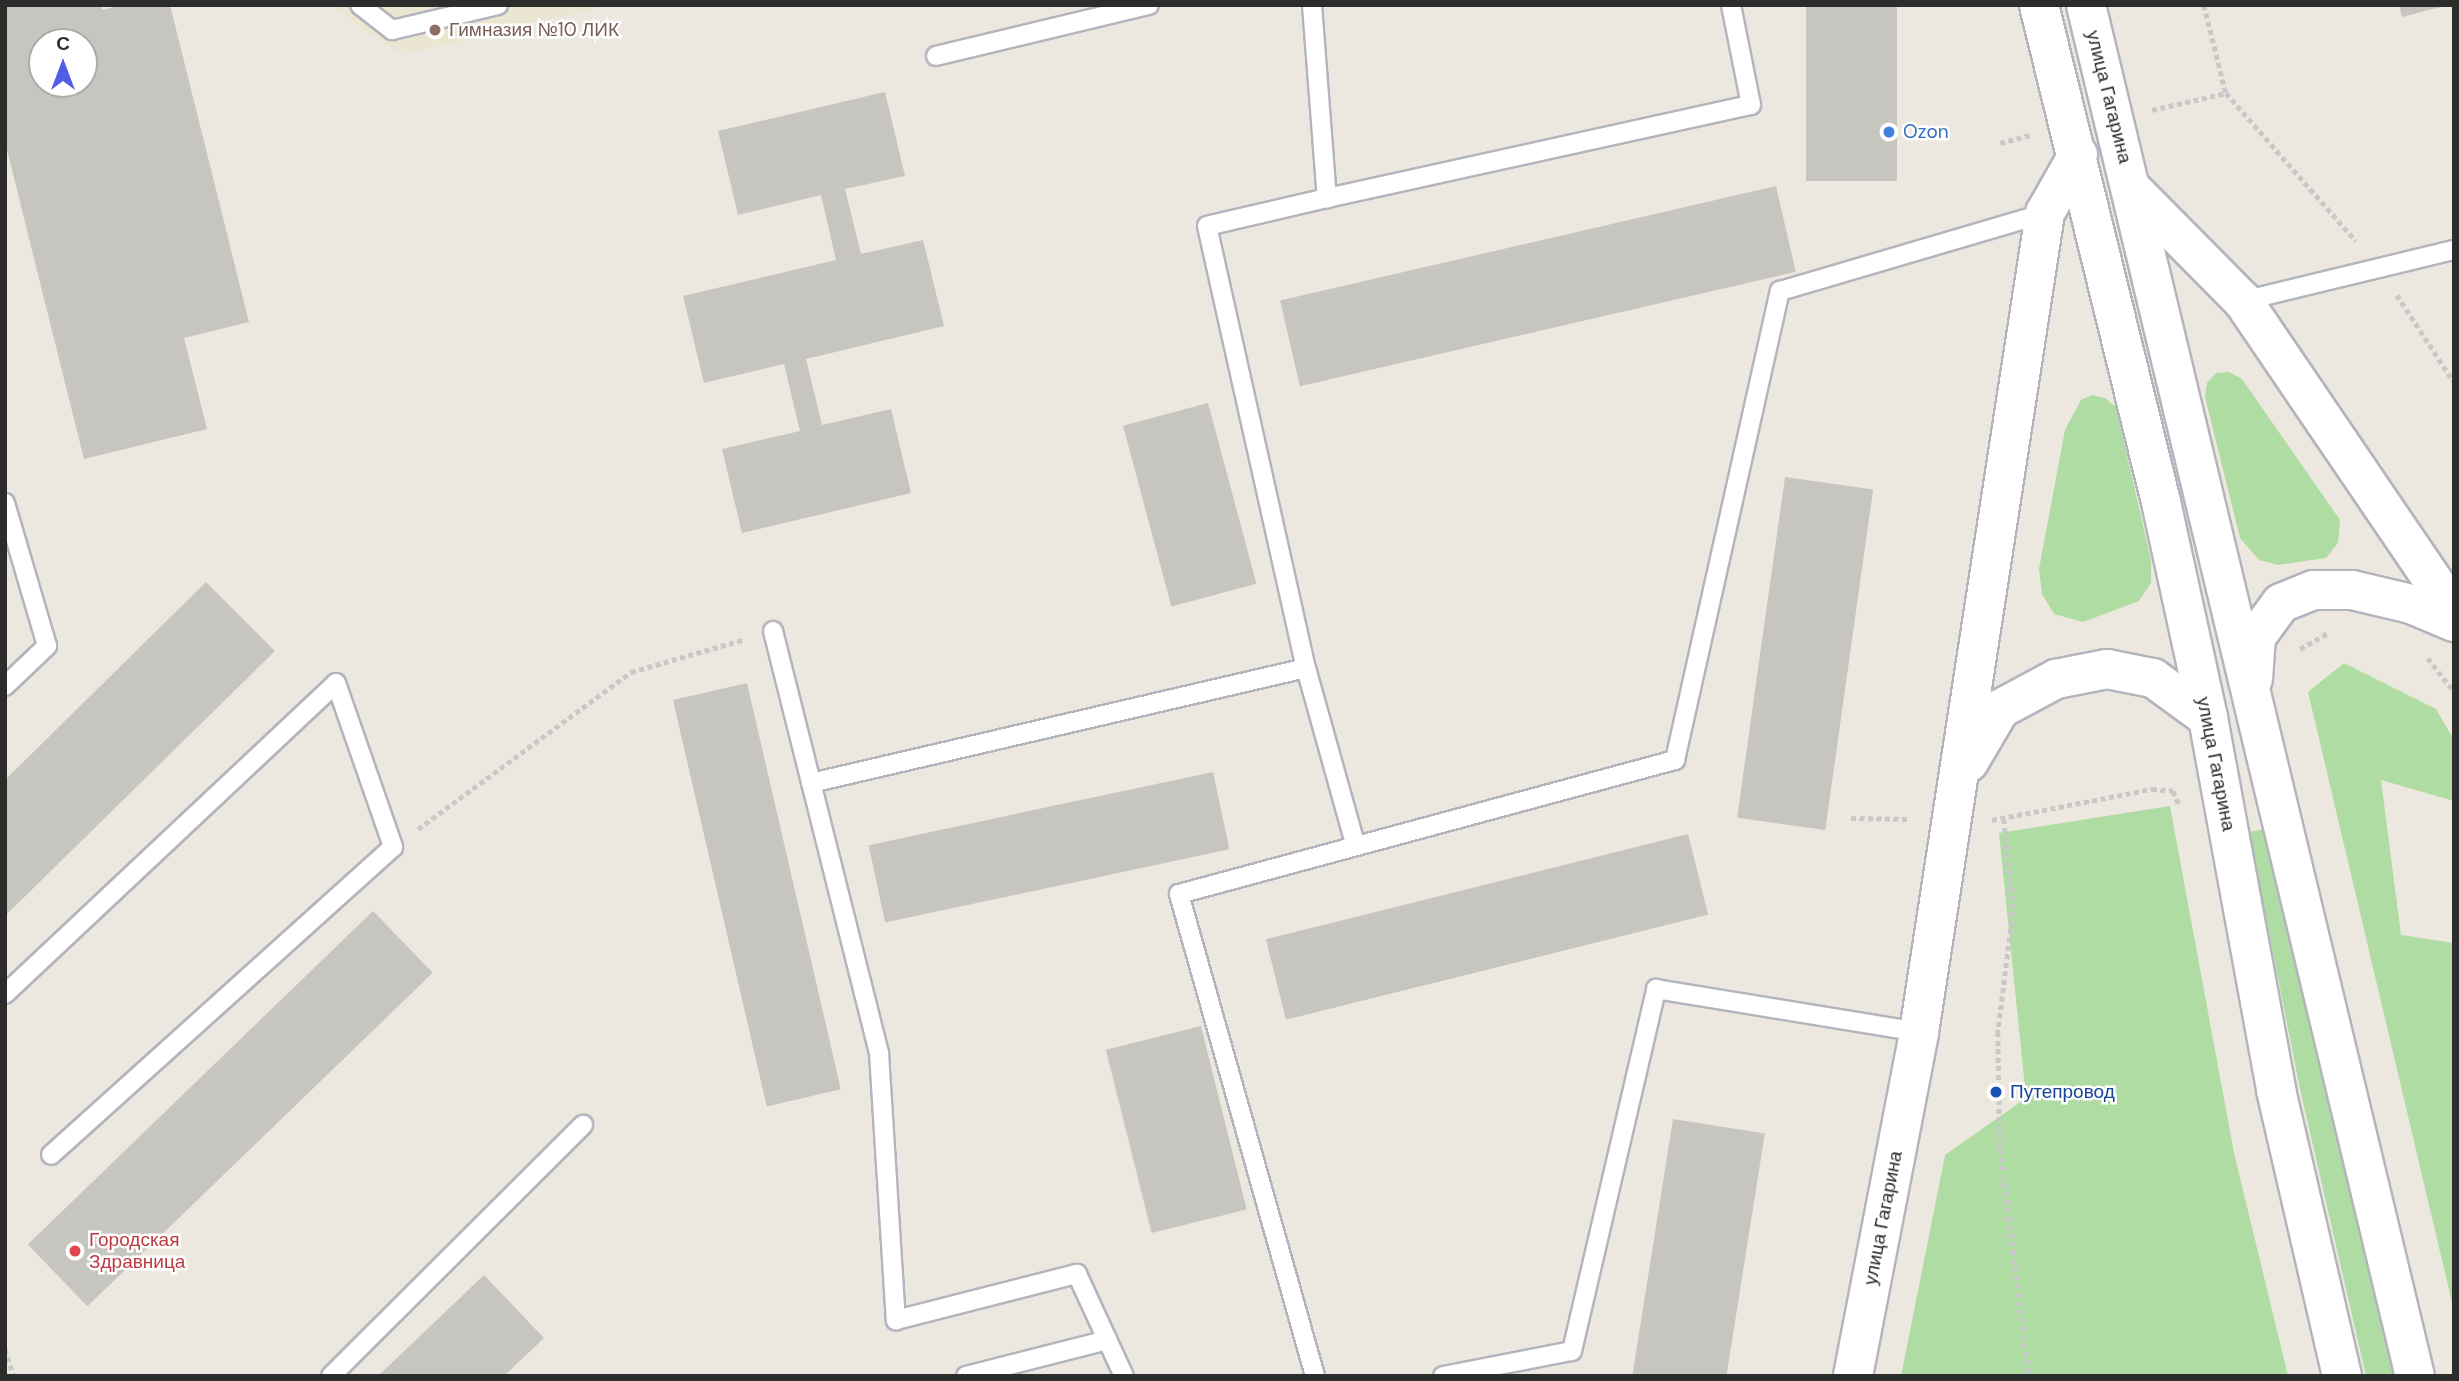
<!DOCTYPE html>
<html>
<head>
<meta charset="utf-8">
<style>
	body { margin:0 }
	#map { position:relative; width:2459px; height:1381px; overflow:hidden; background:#ece8e0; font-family:"DM Sans",sans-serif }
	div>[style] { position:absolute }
	.education>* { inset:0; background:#ebe6d1 }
	.green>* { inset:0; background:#afdca2 }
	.building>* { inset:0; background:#c7c5bf; transform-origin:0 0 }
	.path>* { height:4.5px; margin-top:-2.25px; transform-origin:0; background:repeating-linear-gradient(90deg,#c8c8c8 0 5px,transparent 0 8.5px) }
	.roads { filter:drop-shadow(2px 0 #b3b4be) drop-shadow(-2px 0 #b3b4be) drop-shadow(0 2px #b3b4be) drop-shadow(0 -2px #b3b4be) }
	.lane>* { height:18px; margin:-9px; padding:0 9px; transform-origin:9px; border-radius:9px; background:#fff }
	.secondary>* { height:38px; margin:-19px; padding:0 19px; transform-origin:19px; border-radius:19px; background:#fff }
	.dots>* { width:19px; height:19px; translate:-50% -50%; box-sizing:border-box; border:4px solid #fff; border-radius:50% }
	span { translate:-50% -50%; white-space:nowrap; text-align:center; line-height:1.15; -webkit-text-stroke:5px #fff; paint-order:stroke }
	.education-label { font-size:19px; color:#785e54 }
	.left { translate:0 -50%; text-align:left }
	.street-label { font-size:19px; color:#2c2c2c }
	.shop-label { font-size:19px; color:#366cbe }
	.transit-label { font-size:19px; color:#164399 }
	.health-label { font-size:19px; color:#be3a42 }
	.frame { position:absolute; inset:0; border:7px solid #2c2c2c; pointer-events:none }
	.north { position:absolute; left:28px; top:28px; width:70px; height:70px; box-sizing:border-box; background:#fff; border:2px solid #ababab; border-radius:50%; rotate:0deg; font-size:19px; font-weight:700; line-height:28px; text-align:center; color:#2c2c2c }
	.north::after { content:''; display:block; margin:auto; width:24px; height:32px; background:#525de6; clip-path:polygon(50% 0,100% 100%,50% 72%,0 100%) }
</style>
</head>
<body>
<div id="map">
	<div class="education">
		<div style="clip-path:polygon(329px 5px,609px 5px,402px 55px)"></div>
	</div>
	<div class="green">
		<div style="clip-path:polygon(2229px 372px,2242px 379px,2340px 520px,2338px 543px,2326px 558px,2278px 565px,2259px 560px,2240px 538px,2205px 397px,2207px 383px,2216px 373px)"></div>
		<div style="clip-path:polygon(2092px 395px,2105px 398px,2116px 407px,2151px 560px,2151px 583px,2139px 601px,2083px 622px,2054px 614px,2042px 594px,2039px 569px,2065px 430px,2081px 400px)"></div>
		<div style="clip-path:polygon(2344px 663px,2436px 709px,2454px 740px,2454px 801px,2381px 780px,2401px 935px,2454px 943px,2454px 1311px,2308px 692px)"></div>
		<div style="clip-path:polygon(2170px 806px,2234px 1153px,2288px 1376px,1901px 1376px,1945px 1155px,2026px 1098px,1999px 833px)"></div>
		<div style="clip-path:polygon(2264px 829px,2308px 1007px,2394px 1376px,2366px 1376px,2300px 1089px,2249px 832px)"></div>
	</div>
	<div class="building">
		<div style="clip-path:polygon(evenodd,5px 5px,101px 5px,102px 10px,123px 5px,170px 5px,249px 322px,184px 338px,207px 429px,84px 459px,5px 142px,5px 5px,42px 42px,84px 42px,84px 84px,42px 84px,42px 42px)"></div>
		<div style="left:1806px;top:5px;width:91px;height:176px"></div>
		<div style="clip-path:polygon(2399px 5px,2445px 5px,2445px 6px,2402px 17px)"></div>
		<div style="clip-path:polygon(885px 92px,905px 176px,845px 189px,861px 254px,923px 240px,944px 326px,806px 359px,822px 425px,891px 409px,911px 493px,742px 533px,722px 449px,800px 431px,784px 364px,704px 383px,683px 296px,836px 260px,821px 195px,738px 215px,718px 131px)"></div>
		<div style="left:1776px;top:186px;width:88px;height:509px;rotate:77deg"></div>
		<div style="left:1208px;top:403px;width:187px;height:88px;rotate:75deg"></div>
		<div style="left:1785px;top:477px;width:89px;height:344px;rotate:8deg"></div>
		<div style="clip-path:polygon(206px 582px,275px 651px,5px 916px,5px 780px)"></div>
		<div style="left:747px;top:683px;width:417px;height:76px;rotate:77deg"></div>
		<div style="left:1213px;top:772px;width:79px;height:352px;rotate:78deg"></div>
		<div style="left:1688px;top:834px;width:83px;height:435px;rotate:76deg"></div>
		<div style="left:373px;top:911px;width:86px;height:480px;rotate:46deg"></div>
		<div style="left:1201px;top:1026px;width:189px;height:98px;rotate:76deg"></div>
		<div style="left:1673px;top:1119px;width:93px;height:261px;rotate:9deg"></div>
		<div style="clip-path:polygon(484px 1275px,544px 1338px,504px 1376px,378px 1376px)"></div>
	</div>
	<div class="path">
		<div style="left:2204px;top:5px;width:91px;rotate:76deg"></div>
		<div style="left:2226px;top:93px;width:197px;rotate:48.7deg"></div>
		<div style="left:2152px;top:110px;width:76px;rotate:-12.9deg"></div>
		<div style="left:2000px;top:143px;width:31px;rotate:-15deg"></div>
		<div style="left:2397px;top:295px;width:104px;rotate:56.8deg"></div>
		<div style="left:2300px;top:649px;width:34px;rotate:-30deg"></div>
		<div style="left:2428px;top:658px;width:43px;rotate:52.6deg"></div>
		<div style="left:1851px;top:818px;width:59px;rotate:1deg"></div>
		<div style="left:2004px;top:819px;width:93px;rotate:84.5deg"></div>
		<div style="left:2013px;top:912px;width:121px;rotate:97.1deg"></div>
		<div style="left:1998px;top:1032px;width:117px;rotate:89deg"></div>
		<div style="left:2000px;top:1149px;width:229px;rotate:82.7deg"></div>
		<div style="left:1992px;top:820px;width:163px;rotate:-11deg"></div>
		<div style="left:2152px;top:789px;width:21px;rotate:5deg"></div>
		<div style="left:2173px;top:791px;width:17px;rotate:66deg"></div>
		<div style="left:418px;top:829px;width:265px;rotate:-36.4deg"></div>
		<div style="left:631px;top:672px;width:119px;rotate:-16.1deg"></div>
		<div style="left:5px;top:1349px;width:28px;rotate:72deg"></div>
	</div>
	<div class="roads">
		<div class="lane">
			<div style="left:360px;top:5px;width:41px;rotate:38deg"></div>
			<div style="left:392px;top:30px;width:109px;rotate:-13.3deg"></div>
			<div style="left:1312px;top:5px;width:194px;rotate:85.6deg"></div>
			<div style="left:1327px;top:198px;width:434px;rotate:-12.4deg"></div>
			<div style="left:1751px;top:105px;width:102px;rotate:-101.3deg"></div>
			<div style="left:936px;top:56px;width:219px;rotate:-13.5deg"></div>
			<div style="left:1327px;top:198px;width:123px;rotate:166.9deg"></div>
			<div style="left:1207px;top:226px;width:453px;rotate:77.4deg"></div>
			<div style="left:1306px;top:668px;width:182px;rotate:74.4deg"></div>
			<div style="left:2243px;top:301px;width:217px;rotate:-13.6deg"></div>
			<div style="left:5px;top:503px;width:149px;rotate:73.6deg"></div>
			<div style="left:47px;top:646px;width:58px;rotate:136.4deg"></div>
			<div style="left:773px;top:631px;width:435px;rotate:75.9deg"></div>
			<div style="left:879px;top:1053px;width:268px;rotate:86.4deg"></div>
			<div style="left:896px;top:1320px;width:187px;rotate:-14.3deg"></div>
			<div style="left:1077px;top:1274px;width:112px;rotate:65.3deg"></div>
			<div style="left:811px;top:783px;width:508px;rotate:-13.08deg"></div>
			<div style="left:5px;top:994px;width:454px;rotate:-43.2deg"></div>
			<div style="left:336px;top:683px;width:174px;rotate:70.8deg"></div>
			<div style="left:393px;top:847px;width:460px;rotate:138deg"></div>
			<div style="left:331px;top:1376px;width:356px;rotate:-44.9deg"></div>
			<div style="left:966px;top:1376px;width:146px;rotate:-14.3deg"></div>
			<div style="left:1315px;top:1376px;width:501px;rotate:-105.76deg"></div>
			<div style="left:1179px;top:894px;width:514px;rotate:-15.12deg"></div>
			<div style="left:1675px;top:760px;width:481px;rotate:-77.4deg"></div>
			<div style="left:1780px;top:291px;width:276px;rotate:-16.4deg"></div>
			<div style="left:1443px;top:1376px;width:131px;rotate:-11deg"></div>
			<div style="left:1572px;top:1351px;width:372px;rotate:-76.9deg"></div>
			<div style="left:1656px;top:989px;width:266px;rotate:9.3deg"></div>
		</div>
		<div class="secondary">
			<div style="left:2039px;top:5px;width:512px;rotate:76.21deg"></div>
			<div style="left:2161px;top:502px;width:221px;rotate:77.7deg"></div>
			<div style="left:2208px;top:718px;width:378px;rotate:79.6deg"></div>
			<div style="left:2276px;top:1090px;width:294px;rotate:77deg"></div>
			<div style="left:2086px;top:5px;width:1410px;rotate:76.51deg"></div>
			<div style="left:2132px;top:189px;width:158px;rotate:45.3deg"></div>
			<div style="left:2243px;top:301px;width:376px;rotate:55.8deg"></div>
			<div style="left:2253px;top:679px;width:42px;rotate:-85.9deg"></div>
			<div style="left:2256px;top:637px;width:42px;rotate:-53.7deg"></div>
			<div style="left:2281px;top:603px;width:35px;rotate:-22deg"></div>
			<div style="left:2314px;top:590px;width:38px"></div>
			<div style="left:2352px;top:590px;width:61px;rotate:13.3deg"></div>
			<div style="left:2411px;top:604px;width:47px;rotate:22.7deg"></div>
			<div style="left:1969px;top:762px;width:61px;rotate:-59.7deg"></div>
			<div style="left:2000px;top:709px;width:64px;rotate:-28.2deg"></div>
			<div style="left:2056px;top:679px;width:52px;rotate:-11.1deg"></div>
			<div style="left:2107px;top:669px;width:47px;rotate:11.1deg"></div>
			<div style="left:2153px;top:678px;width:68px;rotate:36deg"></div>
			<div style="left:1853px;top:1376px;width:350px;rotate:-79.1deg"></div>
			<div style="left:1919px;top:1032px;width:829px;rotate:-81.25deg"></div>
			<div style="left:2045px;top:213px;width:67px;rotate:-60.4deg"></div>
		</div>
	</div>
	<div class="dots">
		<div style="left:435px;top:30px;background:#8d6e63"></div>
		<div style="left:1889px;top:132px;background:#3f7fe0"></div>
		<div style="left:1996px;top:1092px;background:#1a4fb4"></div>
		<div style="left:75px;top:1251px;background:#e0444e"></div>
	</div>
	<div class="education-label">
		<span class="left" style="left:449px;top:30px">Гимназия №10 ЛИК</span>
	</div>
	<div class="street-label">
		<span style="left:2109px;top:97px;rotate:76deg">улица Гагарина</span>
		<span style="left:2216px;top:764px;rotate:79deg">улица Гагарина</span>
		<span style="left:1883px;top:1218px;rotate:-79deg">улица Гагарина</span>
	</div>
	<div class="shop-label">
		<span class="left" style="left:1903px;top:132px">Ozon</span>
	</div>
	<div class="transit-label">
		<span class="left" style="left:2010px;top:1092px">Путепровод</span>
	</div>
	<div class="health-label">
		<span class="left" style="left:89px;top:1251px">Городская<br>Здравница</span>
	</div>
	<div class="frame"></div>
	<div class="north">С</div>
</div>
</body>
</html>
